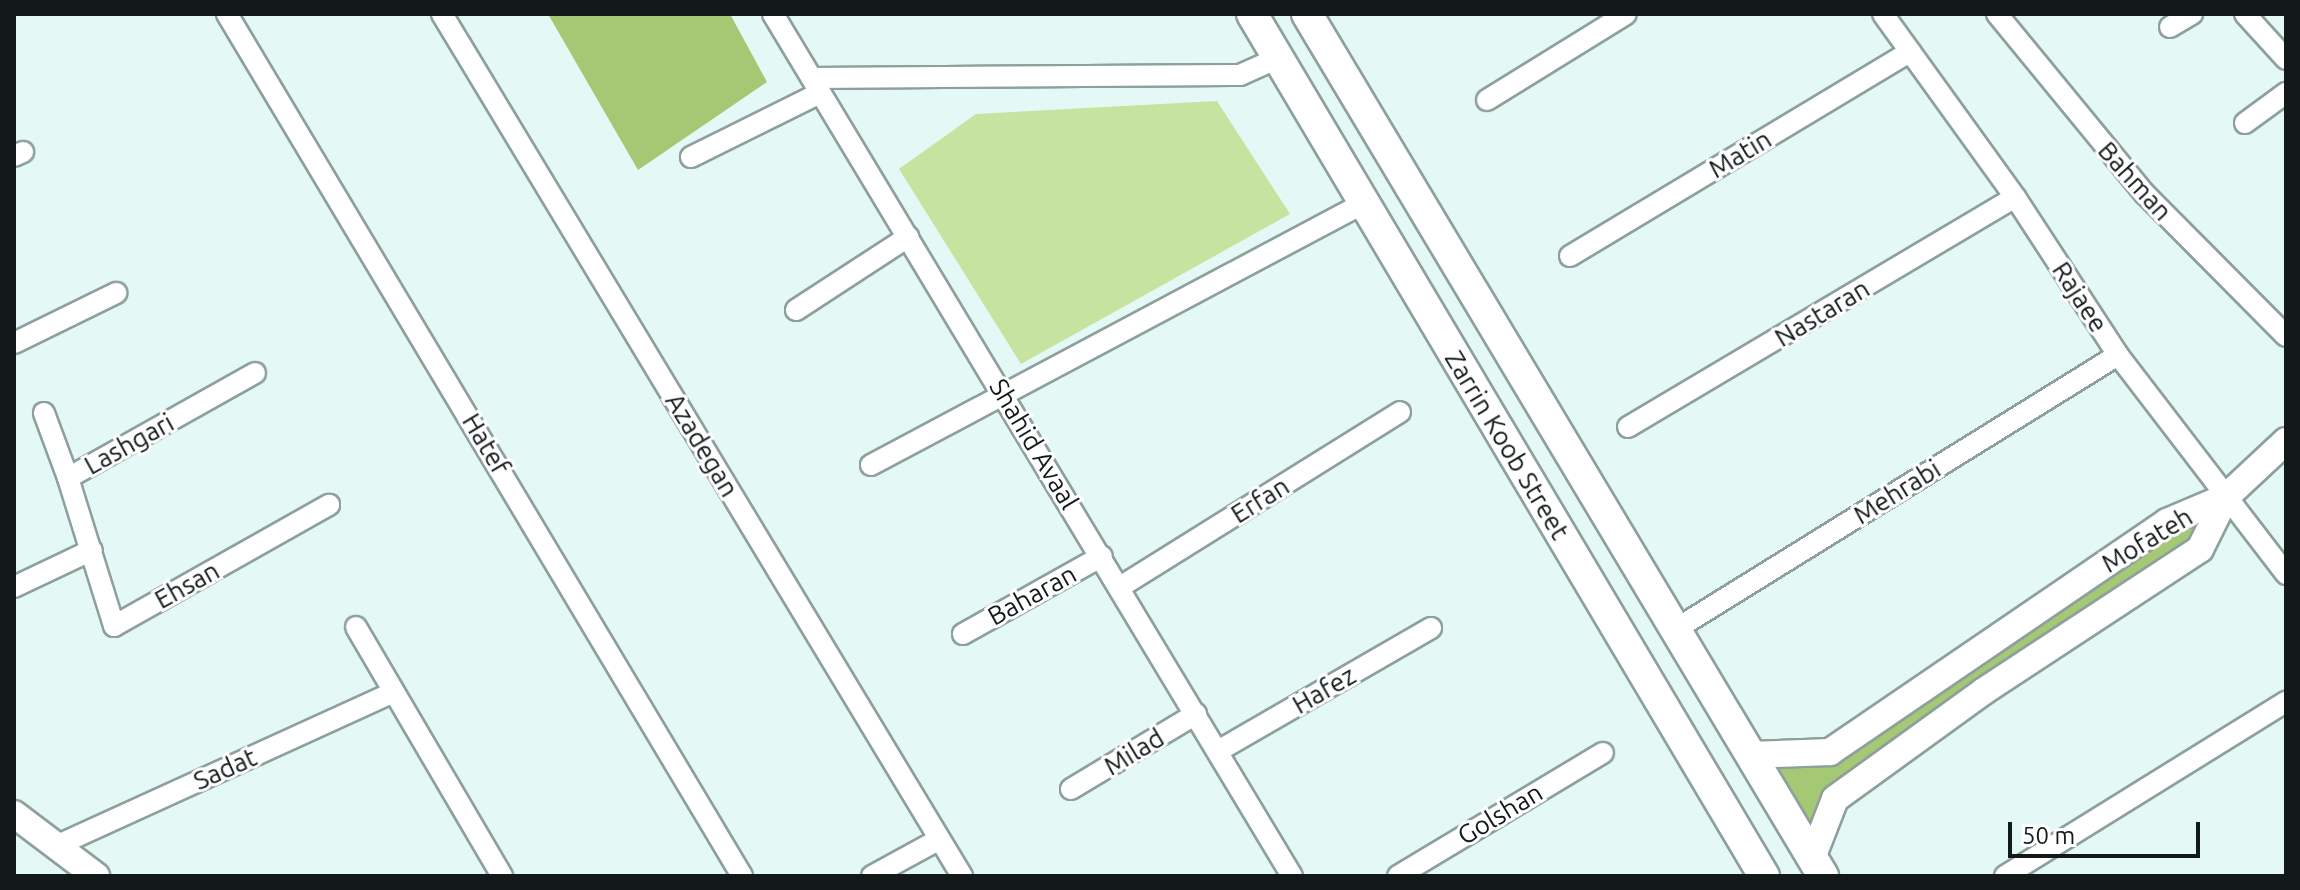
<!DOCTYPE html>
<html>
<head>
<meta charset="utf-8">
<style>
	body { margin:0 }
	#map { position:relative; width:2300px; height:890px; overflow:hidden; background:#e4f9f6; font-family:Ubuntu,sans-serif }
	div>[style] { position:absolute }
	.green>* { inset:0; background:#c6e4a0 }
	.forest>* { inset:0; background:#a4c873 }
	.roads { filter:drop-shadow(2px 0 #8da09d) drop-shadow(-2px 0 #8da09d) drop-shadow(0 2px #8da09d) drop-shadow(0 -2px #8da09d) }
	.minor>* { height:20px; margin:-10px; padding:0 10px; transform-origin:10px; border-radius:10px; background:#fff }
	.tertiary>* { height:26px; margin:-13px; padding:0 13px; transform-origin:13px; border-radius:13px; background:#fff }
	.secondary>* { height:30px; margin:-15px; padding:0 15px; transform-origin:15px; border-radius:15px; background:#fff }
	span { translate:-50% -50%; white-space:nowrap; text-align:center; line-height:1.15; -webkit-text-stroke:6px #fff; paint-order:stroke }
	.street-label { font-size:26px; color:#121918 }
	.frame { position:absolute; inset:0; border:16px solid #121918; pointer-events:none }
	.scale { position:absolute; left:2008px; top:822px; width:192px; height:36px; box-sizing:border-box; border:4px solid #121918; border-top:0; padding-left:10px; font-size:24px; line-height:28px; white-space:nowrap; color:#121918; -webkit-text-stroke:6px #fff; paint-order:stroke }
</style>
</head>
<body>
<div id="map">
	<div class="green">
		<div style="clip-path:polygon(1217px 101px,1290px 214px,1021px 364px,899px 169px,976px 114px)"></div>
	</div>
	<div class="forest">
		<div style="clip-path:polygon(548px 14px,730px 14px,767px 82px,638px 170px)"></div>
		<div style="clip-path:polygon(2206px 513px,2194px 542px,1830px 788px,1807px 827px,1777px 764px,1829px 761px,2175px 527px)"></div>
	</div>
	<div class="roads">
		<div class="minor">
			<div style="left:227px;top:14px;width:1004px;rotate:59.14deg"></div>
			<div style="left:442px;top:14px;width:1007px;rotate:58.9deg"></div>
			<div style="left:773px;top:14px;width:1006px;rotate:58.95deg"></div>
			<div style="left:1883px;top:14px;width:226px;rotate:54.2deg"></div>
			<div style="left:2015px;top:197px;width:189px;rotate:56.9deg"></div>
			<div style="left:2118px;top:355px;width:276px;rotate:52.5deg"></div>
			<div style="left:1997px;top:14px;width:233px;rotate:50.6deg"></div>
			<div style="left:2145px;top:194px;width:200px;rotate:45.2deg"></div>
			<div style="left:2245px;top:14px;width:61px;rotate:47.7deg"></div>
			<div style="left:2170px;top:27px;width:26px;rotate:-31deg"></div>
			<div style="left:812px;top:78px;width:428px;rotate:-0.4deg"></div>
			<div style="left:1240px;top:75px;width:42px;rotate:-24.1deg"></div>
			<div style="left:1487px;top:100px;width:163px;rotate:-31.7deg"></div>
			<div style="left:2245px;top:123px;width:51px;rotate:-36.2deg"></div>
			<div style="left:14px;top:156px;width:10px;rotate:-24deg"></div>
			<div style="left:691px;top:157px;width:144px;rotate:-26.4deg"></div>
			<div style="left:1570px;top:256px;width:397px;rotate:-31deg"></div>
			<div style="left:796px;top:310px;width:134px;rotate:-33.1deg"></div>
			<div style="left:14px;top:343px;width:114px;rotate:-26.1deg"></div>
			<div style="left:255px;top:373px;width:214px;rotate:150.7deg"></div>
			<div style="left:68px;top:478px;width:155px;rotate:72.7deg"></div>
			<div style="left:114px;top:626px;width:247px;rotate:-29.4deg"></div>
			<div style="left:44px;top:413px;width:69px;rotate:69.7deg"></div>
			<div style="left:1628px;top:427px;width:450px;rotate:-30.7deg"></div>
			<div style="left:871px;top:465px;width:558px;rotate:-27.99deg"></div>
			<div style="left:14px;top:587px;width:86px;rotate:-25.4deg"></div>
			<div style="left:1120px;top:587px;width:330px;rotate:-32deg"></div>
			<div style="left:356px;top:627px;width:289px;rotate:59.6deg"></div>
			<div style="left:1676px;top:629px;width:520px;rotate:-31.8deg"></div>
			<div style="left:963px;top:634px;width:159px;rotate:-29.3deg"></div>
			<div style="left:1218px;top:751px;width:246px;rotate:-30deg"></div>
			<div style="left:1071px;top:789px;width:146px;rotate:-31deg"></div>
			<div style="left:56px;top:846px;width:371px;rotate:-24.5deg"></div>
			<div style="left:872px;top:876px;width:77px;rotate:-28.6deg"></div>
			<div style="left:1398px;top:876px;width:239px;rotate:-31deg"></div>
			<div style="left:2005px;top:876px;width:331px;rotate:-31.8deg"></div>
		</div>
		<div class="tertiary">
			<div style="left:2226px;top:497px;width:82px;rotate:-43deg"></div>
			<div style="left:1750px;top:755px;width:80px;rotate:-2.1deg"></div>
			<div style="left:1830px;top:752px;width:408px;rotate:-34.3deg"></div>
			<div style="left:2167px;top:522px;width:64px;rotate:-23deg"></div>
			<div style="left:2226px;top:497px;width:58px;rotate:116.6deg"></div>
			<div style="left:2200px;top:549px;width:258px;rotate:146.7deg"></div>
			<div style="left:1984px;top:691px;width:184px;rotate:144.1deg"></div>
			<div style="left:1835px;top:799px;width:63px;rotate:111.3deg"></div>
			<div style="left:14px;top:814px;width:103px;rotate:37.1deg"></div>
		</div>
		<div class="secondary">
			<div style="left:1252px;top:14px;width:1003px;rotate:59.29deg"></div>
			<div style="left:1307px;top:14px;width:1005px;rotate:59.09deg"></div>
		</div>
	</div>
	<div class="street-label">
		<span style="left:1740px;top:154px;rotate:-31deg">Matin</span>
		<span style="left:2135px;top:181px;rotate:48deg">Bahman</span>
		<span style="left:2080px;top:297px;rotate:57deg">Rajaee</span>
		<span style="left:1822px;top:313px;rotate:-31deg">Nastaran</span>
		<span style="left:129px;top:444px;rotate:-29deg">Lashgari</span>
		<span style="left:486px;top:444px;rotate:59deg">Hatef</span>
		<span style="left:1034px;top:444px;rotate:59deg">Shahid Avaal</span>
		<span style="left:702px;top:445px;rotate:59deg">Azadegan</span>
		<span style="left:1507px;top:445px;rotate:59deg">Zarrin Koob Street</span>
		<span style="left:1897px;top:492px;rotate:-32deg">Mehrabi</span>
		<span style="left:1260px;top:500px;rotate:-32deg">Erfan</span>
		<span style="left:2147px;top:540px;rotate:-31deg">Mofateh</span>
		<span style="left:187px;top:585px;rotate:-29deg">Ehsan</span>
		<span style="left:1032px;top:595px;rotate:-29deg">Baharan</span>
		<span style="left:1324px;top:690px;rotate:-30deg">Hafez</span>
		<span style="left:1134px;top:752px;rotate:-31deg">Milad</span>
		<span style="left:225px;top:769px;rotate:-24deg">Sadat</span>
		<span style="left:1500px;top:814px;rotate:-31deg">Golshan</span>
	</div>
	<div class="frame"></div>
	<div class="scale">50 m</div>
</div>
</body>
</html>
